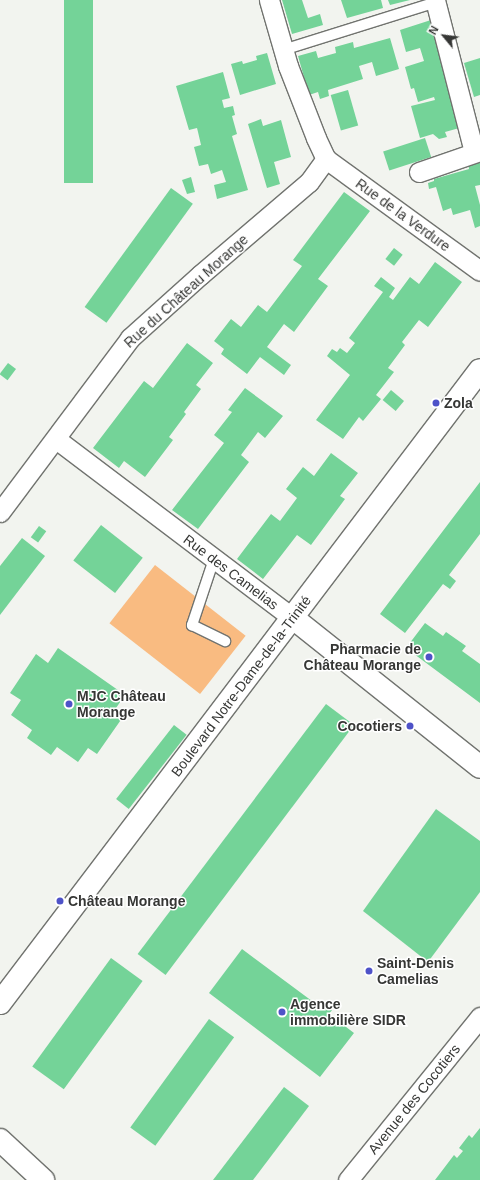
<!DOCTYPE html>
<html>
<head>
<meta charset="utf-8">
<style>
	body { margin:0 }
	#map { position:relative; width:480px; height:1180px; overflow:hidden; background:#f2f4ef; font-family:Arial,sans-serif }
	div>[style] { position:absolute }
	.green>* { inset:0; background:#f9bb81; transform-origin:0 0 }
	.building>* { inset:0; background:#74d398; transform-origin:0 0 }
	.roads { filter:drop-shadow(1px 0 #71736f) drop-shadow(-1px 0 #71736f) drop-shadow(0 1px #71736f) drop-shadow(0 -1px #71736f) }
	.service>* { height:10px; margin:-5px; padding:0 5px; transform-origin:5px; border-radius:5px; background:#fff }
	.minor>* { height:19px; margin:-9.5px; padding:0 9.5px; transform-origin:9.5px; border-radius:9.5px; background:#fff }
	.tertiary>* { height:22px; margin:-11px; padding:0 11px; transform-origin:11px; border-radius:11px; background:#fff }
	.dots>* { width:11px; height:11px; translate:-50% -50%; box-sizing:border-box; border:2px solid #fff; border-radius:50% }
	span { translate:-50% -50%; white-space:nowrap; text-align:center; line-height:1.15; -webkit-text-stroke:3px #fff; paint-order:stroke }
	.street-label { font-size:14px; color:#363735 }
	.poi-label { font-size:14px; color:#363735; font-weight:700 }
	.left { translate:0 -50%; text-align:left }
	.right { translate:-100% -50%; text-align:right }
	.north { position:absolute; left:424px; top:16px; width:40px; height:40px; -webkit-text-stroke:3px #fff; paint-order:stroke; rotate:299deg; font-size:11px; font-weight:700; line-height:16px; text-align:center; color:#363735 }
	.north::after { content:''; display:block; margin:auto; width:14px; height:18px; background:#363735; clip-path:polygon(50% 0,100% 100%,50% 72%,0 100%) }
</style>
</head>
<body>
<div id="map">
	<div class="green">
		<div style="left:155px;top:565px;width:115px;height:74px;rotate:38deg"></div>
	</div>
	<div class="building">
		<div style="left:64px;top:0;width:29px;height:183px"></div>
		<div style="clip-path:polygon(282px 0,302px 0,308px 18px,320px 14px,323px 25px,292px 34px)"></div>
		<div style="clip-path:polygon(341px 0,381px 0,383px 8px,347px 18px)"></div>
		<div style="clip-path:polygon(388px 0,410px 0,390px 5px)"></div>
		<div style="clip-path:polygon(431px 20px,463px 127px,445px 132px,447px 137px,439px 139px,433px 134px,420px 138px,411px 106px,435px 100px,434px 97px,418px 102px,414px 88px,411px 89px,405px 67px,424px 61px,420px 48px,406px 52px,400px 30px)"></div>
		<div style="clip-path:polygon(390px 38px,399px 69px,376px 76px,372px 62px,359px 66px,363px 79px,328px 90px,329px 96px,320px 99px,318px 92px,309px 95px,298px 56px,316px 51px,318px 58px,336px 53px,335px 47px,353px 42px,354px 48px)"></div>
		<div style="clip-path:polygon(267px 53px,276px 84px,240px 95px,231px 64px,242px 61px,243px 64px,257px 60px,256px 56px)"></div>
		<div style="clip-path:polygon(480px 58px,480px 95px,474px 97px,464px 63px)"></div>
		<div style="clip-path:polygon(223px 72px,230px 98px,222px 100px,224px 108px,233px 106px,235px 115px,232px 116px,237px 134px,232px 136px,248px 190px,217px 199px,214px 185px,226px 182px,222px 170px,211px 174px,208px 164px,199px 166px,194px 147px,201px 145px,198px 132px,197px 128px,189px 130px,176px 86px)"></div>
		<div style="left:348px;top:90px;width:37px;height:18px;rotate:74deg"></div>
		<div style="clip-path:polygon(261px 119px,263px 126px,281px 120px,291px 157px,274px 162px,280px 184px,267px 188px,248px 124px)"></div>
		<div style="left:425px;top:138px;width:20px;height:44px;rotate:72deg"></div>
		<div style="clip-path:polygon(480px 159px,480px 185px,475px 186px,480px 205px,480px 226px,475px 228px,470px 210px,453px 215px,451px 208px,443px 211px,436px 187px,429px 189px,428px 183px,434px 181px,434px 179px,469px 169px,468px 163px)"></div>
		<div style="clip-path:polygon(191px 177px,195px 192px,187px 194px,182px 180px)"></div>
		<div style="left:171px;top:188px;width:27px;height:147px;rotate:36deg"></div>
		<div style="clip-path:polygon(344px 192px,370px 211px,318px 279px,328px 286px,294px 332px,284px 324px,267px 347px,291px 365px,284px 375px,260px 357px,247px 374px,221px 354px,224px 349px,214px 341px,231px 319px,241px 327px,258px 305px,267px 312px,302px 266px,293px 260px)"></div>
		<div style="left:394px;top:248px;width:11px;height:14px;rotate:38deg"></div>
		<div style="clip-path:polygon(435px 262px,462px 282px,428px 327px,419px 320px,402px 342px,405px 345px,388px 368px,394px 372px,376px 395px,381px 399px,363px 421px,359px 417px,343px 439px,316px 420px,350px 375px,327px 356px,332px 349px,337px 352px,340px 348px,347px 353px,355px 343px,349px 338px,383px 292px,374px 286px,381px 277px,395px 288px,389px 297px,393px 300px,410px 277px,419px 284px)"></div>
		<div style="clip-path:polygon(187px 343px,213px 363px,196px 385px,201px 389px,184px 412px,186px 414px,169px 437px,173px 440px,145px 477px,124px 461px,119px 468px,93px 448px,144px 381px,153px 388px)"></div>
		<div style="left:8px;top:363px;width:10px;height:14px;rotate:37deg"></div>
		<div style="clip-path:polygon(245px 388px,283px 416px,265px 438px,258px 432px,241px 455px,249px 462px,198px 529px,172px 510px,224px 443px,214px 435px,232px 412px,228px 410px)"></div>
		<div style="left:391px;top:390px;width:17px;height:13px;rotate:40deg"></div>
		<div style="clip-path:polygon(331px 453px,358px 473px,340px 496px,345px 499px,311px 545px,297px 535px,263px 579px,237px 559px,271px 514px,280px 521px,297px 498px,286px 489px,303px 467px,314px 476px)"></div>
		<div style="clip-path:polygon(480px 482px,480px 534px,449px 575px,456px 581px,450px 589px,443px 584px,405px 633px,380px 614px)"></div>
		<div style="left:101px;top:525px;width:53px;height:45px;rotate:38deg"></div>
		<div style="left:39px;top:526px;width:9px;height:14px;rotate:36deg"></div>
		<div style="clip-path:polygon(22px 538px,45px 556px,0 615px,0 566px)"></div>
		<div style="clip-path:polygon(425px 623px,443px 636px,446px 632px,466px 646px,462px 651px,480px 664px,480px 703px,406px 648px)"></div>
		<div style="clip-path:polygon(58px 648px,125px 695px,116px 708px,125px 714px,97px 754px,88px 748px,78px 762px,57px 747px,51px 755px,27px 738px,32px 730px,11px 715px,21px 700px,10px 693px,36px 654px,48px 663px)"></div>
		<div style="left:326px;top:704px;width:35px;height:313px;rotate:37deg"></div>
		<div style="left:174px;top:725px;width:16px;height:94px;rotate:38deg"></div>
		<div style="clip-path:polygon(436px 809px,480px 841px,480px 892px,428px 962px,363px 911px)"></div>
		<div style="clip-path:polygon(242px 949px,316px 1004px,319px 1000px,332px 1010px,329px 1014px,354px 1033px,320px 1077px,209px 993px)"></div>
		<div style="left:111px;top:958px;width:39px;height:134px;rotate:36deg"></div>
		<div style="left:209px;top:1019px;width:31px;height:134px;rotate:36deg"></div>
		<div style="clip-path:polygon(284px 1087px,309px 1106px,253px 1180px,213px 1180px)"></div>
		<div style="clip-path:polygon(480px 1128px,480px 1180px,435px 1180px,454px 1155px,457px 1158px,463px 1151px,459px 1148px,469px 1135px,472px 1138px)"></div>
	</div>
	<div class="roads">
		<div class="service">
			<div style="left:283px;top:50px;width:160px;rotate:-17.4deg"></div>
			<div style="left:214px;top:559px;width:70px;rotate:108.4deg"></div>
			<div style="left:192px;top:625px;width:37px;rotate:26deg"></div>
		</div>
		<div class="minor">
			<div style="left:269px;top:0;width:69px;rotate:73.9deg"></div>
			<div style="left:288px;top:66px;width:77px;rotate:68.7deg"></div>
			<div style="left:316px;top:138px;width:23px;rotate:65deg"></div>
			<div style="left:326px;top:159px;width:190px;rotate:36deg"></div>
			<div style="left:435px;top:0;width:157px;rotate:75.6deg"></div>
			<div style="left:419px;top:172px;width:65px;rotate:-19deg"></div>
			<div style="left:56px;top:439px;width:297px;rotate:37.1deg"></div>
			<div style="left:0;top:512px;width:217px;rotate:-53.2deg"></div>
			<div style="left:130px;top:338px;width:94px;rotate:-42deg"></div>
			<div style="left:200px;top:275px;width:143px;rotate:-40.5deg"></div>
			<div style="left:309px;top:182px;width:29px;rotate:-54deg"></div>
			<div style="left:348px;top:1180px;width:210px;rotate:-51deg"></div>
		</div>
		<div class="tertiary">
			<div style="left:293px;top:618px;width:239px;rotate:38.5deg"></div>
			<div style="left:0;top:1003px;width:794px;rotate:-52.83deg"></div>
			<div style="left:0;top:1140px;width:59px;rotate:42.9deg"></div>
		</div>
	</div>
	<div class="dots">
		<div style="left:436px;top:403px;background:#4e52c8"></div>
		<div style="left:429px;top:657px;background:#4e52c8"></div>
		<div style="left:69px;top:704px;background:#4e52c8"></div>
		<div style="left:410px;top:726px;background:#4e52c8"></div>
		<div style="left:60px;top:901px;background:#4e52c8"></div>
		<div style="left:369px;top:971px;background:#4e52c8"></div>
		<div style="left:282px;top:1012px;background:#4e52c8"></div>
	</div>
	<div class="street-label">
		<span style="left:403px;top:215px;rotate:36deg">Rue de la Verdure</span>
		<span style="left:186px;top:291px;rotate:-42deg">Rue du Château Morange</span>
		<span style="left:231px;top:572px;rotate:37deg">Rue des Camelias</span>
		<span style="left:241px;top:686px;rotate:-53deg">Boulevard Notre-Dame-de-la-Trinité</span>
		<span style="left:414px;top:1099px;rotate:-51deg">Avenue des Cocotiers</span>
	</div>
	<div class="poi-label">
		<span class="left" style="left:444px;top:403px">Zola</span>
		<span class="right" style="left:421px;top:657px">Pharmacie de<br>Château Morange</span>
		<span class="left" style="left:77px;top:704px">MJC Château<br>Morange</span>
		<span class="right" style="left:402px;top:726px">Cocotiers</span>
		<span class="left" style="left:68px;top:901px">Château Morange</span>
		<span class="left" style="left:377px;top:971px">Saint-Denis<br>Camelias</span>
		<span class="left" style="left:290px;top:1012px">Agence<br>immobilière SIDR</span>
	</div>
	<div class="north">N</div>
</div>
</body>
</html>
